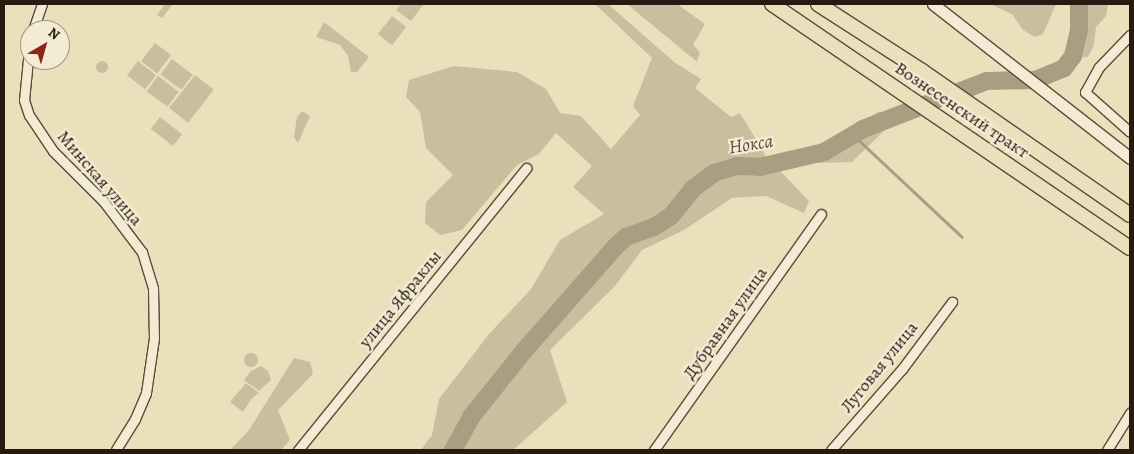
<!DOCTYPE html>
<html>
<head>
<meta charset="utf-8">
<style>
	body { margin:0 }
	#map { position:relative; width:1134px; height:454px; overflow:hidden; background:#ece0bc; font-family:Alegreya,serif }
	div>[style] { position:absolute }
	.green>* { inset:0; background:#cbbe9f; transform-origin:0 0 }
	.round { border-radius:50% }
	.stream>* { height:3px; margin:-1.5px; padding:0 1.5px; transform-origin:1.5px; border-radius:1.5px; background:#a99d82 }
	.river>* { height:18px; margin:-9px; padding:0 9px; transform-origin:9px; border-radius:9px; background:#a99d82 }
	.roads { filter:drop-shadow(1px 0 #594c3b) drop-shadow(-1px 0 #594c3b) drop-shadow(0 1px #594c3b) drop-shadow(0 -1px #594c3b) }
	.minor>* { height:9px; margin:-4.5px; padding:0 4.5px; transform-origin:4.5px; border-radius:4.5px; background:#f3ebd3 }
	.tertiary>* { height:11px; margin:-5.5px; padding:0 5.5px; transform-origin:5.5px; border-radius:5.5px; background:#f3ebd3 }
	.primary>* { height:14px; margin:-7px; padding:0 7px; transform-origin:7px; border-radius:7px; background:#ece0bc }
	span { translate:-50% -50%; white-space:nowrap; text-align:center; line-height:1.15; -webkit-text-stroke:4.5px #f3ebd3; paint-order:stroke }
	.street-label { font-size:18px; color:#281a10 }
	.water-label { font-size:19px; color:#5c4e3e; font-style:italic }
	.frame { position:absolute; inset:0; border:5px solid #281a10; pointer-events:none }
	.north { position:absolute; left:20px; top:20px; width:50px; height:50px; box-sizing:border-box; background:#f3ebd3; border:1px solid #a29785; border-radius:50%; rotate:38deg; font-size:14px; font-weight:700; line-height:20px; text-align:center; color:#281a10 }
	.north::after { content:''; display:block; margin:auto; width:18px; height:22px; background:#8f2418; clip-path:polygon(50% 0,100% 100%,50% 72%,0 100%) }
</style>
</head>
<body>
<div id="map">
	<div class="green">
		<div style="clip-path:polygon(165px 4px,173px 4px,162px 18px,157px 15px)"></div>
		<div style="clip-path:polygon(401px 4px,424px 4px,411px 21px,396px 10px)"></div>
		<div style="clip-path:polygon(595px 4px,608px 4px,674px 62px,701px 79px,695px 88px,731px 117px,740px 113px,766px 156px,809px 201px,804px 213px,766px 196px,732px 198px,684px 230px,642px 250px,615px 286px,550px 350px,567px 402px,513px 450px,421px 450px,432px 435px,439px 399px,489px 334px,531px 289px,560px 240px,604px 214px,573px 187px,592px 166px,556px 133px,539px 154px,517px 165px,462px 230px,440px 235px,425px 223px,426px 202px,453px 175px,426px 148px,420px 112px,406px 97px,409px 80px,454px 66px,517px 72px,546px 89px,560px 113px,581px 116px,611px 149px,640px 115px,633px 106px,652px 58px)"></div>
		<div style="clip-path:polygon(627px 4px,677px 4px,705px 24px,693px 45px,700px 52px,697px 62px)"></div>
		<div style="clip-path:polygon(990px 4px,1056px 4px,1043px 34px,1035px 37px,1023px 30px,1012px 14px)"></div>
		<div style="clip-path:polygon(1083px 4px,1108px 4px,1106px 16px,1096px 27px,1094px 45px,1088px 57px,1076px 58px,1084px 36px)"></div>
		<div style="left:392px;top:16px;width:18px;height:23px;rotate:38deg"></div>
		<div style="clip-path:polygon(324px 22px,369px 57px,357px 72px,351px 72px,348px 56px,340px 45px,316px 37px)"></div>
		<div style="left:155px;top:43px;width:20px;height:23px;rotate:37deg"></div>
		<div style="left:172px;top:59px;width:26px;height:19px;rotate:37deg"></div>
		<div style="left:138px;top:61px;width:23px;height:18px;rotate:38deg"></div>
		<div class="round" style="left:96px;top:61px;width:12px;height:12px"></div>
		<div style="left:195px;top:75px;width:24px;height:42px;rotate:38deg"></div>
		<div style="left:158px;top:76px;width:26px;height:19px;rotate:37deg"></div>
		<div style="clip-path:polygon(302px 111px,310px 116px,298px 143px,294px 137px,297px 117px)"></div>
		<div style="clip-path:polygon(880px 111px,890px 125px,852px 162px,820px 163px,816px 151px)"></div>
		<div style="left:160px;top:117px;width:28px;height:15px;rotate:38deg"></div>
		<div class="round" style="left:244px;top:353px;width:14px;height:14px"></div>
		<div style="clip-path:polygon(294px 358px,310px 362px,313px 374px,278px 410px,290px 440px,281px 450px,230px 450px,249px 430px)"></div>
		<div style="clip-path:polygon(261px 366px,268px 371px,271px 380px,259px 391px,244px 380px,251px 371px)"></div>
		<div style="clip-path:polygon(246px 383px,259px 393px,252px 398px,243px 412px,230px 402px)"></div>
	</div>
	<div class="stream">
		<div style="left:853px;top:135px;width:149px;rotate:43.1deg"></div>
	</div>
	<div class="river">
		<div style="left:453px;top:450px;width:38px;rotate:-61deg"></div>
		<div style="left:471px;top:417px;width:83px;rotate:-51.3deg"></div>
		<div style="left:523px;top:352px;width:141px;rotate:-48.7deg"></div>
		<div style="left:616px;top:246px;width:13px;rotate:-42deg"></div>
		<div style="left:626px;top:237px;width:30px;rotate:-20deg"></div>
		<div style="left:654px;top:227px;width:20px;rotate:-33deg"></div>
		<div style="left:671px;top:216px;width:36px;rotate:-51deg"></div>
		<div style="left:694px;top:188px;width:25px;rotate:-37deg"></div>
		<div style="left:714px;top:173px;width:24px;rotate:-17deg"></div>
		<div style="left:737px;top:166px;width:23px;rotate:2deg"></div>
		<div style="left:760px;top:167px;width:66px;rotate:-13.2deg"></div>
		<div style="left:824px;top:152px;width:45px;rotate:-30.5deg"></div>
		<div style="left:863px;top:129px;width:133px;rotate:-21.2deg"></div>
		<div style="left:987px;top:81px;width:48px;rotate:-1.2deg"></div>
		<div style="left:1035px;top:80px;width:31px;rotate:-22deg"></div>
		<div style="left:1064px;top:68px;width:15px;rotate:-53deg"></div>
		<div style="left:1073px;top:56px;width:28px;rotate:-77deg"></div>
		<div style="left:1079px;top:29px;width:25px;rotate:-90deg"></div>
	</div>
	<div class="roads">
		<div class="minor">
			<div style="left:33px;top:30px;width:28px;rotate:-71deg"></div>
			<div style="left:1130px;top:35px;width:45px;rotate:134.1deg"></div>
			<div style="left:1099px;top:67px;width:29px;rotate:119deg"></div>
			<div style="left:1085px;top:92px;width:60px;rotate:41.6deg"></div>
			<div style="left:30px;top:39px;width:61px;rotate:95.6deg"></div>
			<div style="left:24px;top:100px;width:16px;rotate:72deg"></div>
			<div style="left:29px;top:115px;width:43px;rotate:56.3deg"></div>
			<div style="left:53px;top:151px;width:72px;rotate:45deg"></div>
			<div style="left:104px;top:202px;width:63px;rotate:52.8deg"></div>
			<div style="left:142px;top:252px;width:38px;rotate:73deg"></div>
			<div style="left:153px;top:288px;width:50px;rotate:88.9deg"></div>
			<div style="left:154px;top:338px;width:56px;rotate:98.3deg"></div>
			<div style="left:146px;top:393px;width:28px;rotate:113deg"></div>
			<div style="left:135px;top:419px;width:36px;rotate:122deg"></div>
			<div style="left:298px;top:450px;width:363px;rotate:-51deg"></div>
			<div style="left:654px;top:450px;width:289px;rotate:-54.7deg"></div>
			<div style="left:831px;top:450px;width:108px;rotate:-48.8deg"></div>
			<div style="left:902px;top:369px;width:84px;rotate:-53.3deg"></div>
			<div style="left:1107px;top:450px;width:44px;rotate:-58.1deg"></div>
		</div>
		<div class="tertiary">
			<div style="left:933px;top:4px;width:250px;rotate:38deg"></div>
		</div>
		<div class="primary">
			<div style="left:772px;top:4px;width:433px;rotate:34.3deg"></div>
			<div style="left:818px;top:4px;width:124px;rotate:32.8deg"></div>
			<div style="left:922px;top:71px;width:253px;rotate:34.7deg"></div>
		</div>
	</div>
	<div class="street-label">
		<span style="left:962px;top:110px;rotate:34deg">Вознесенский тракт</span>
		<span style="left:100px;top:178px;rotate:49deg">Минская улица</span>
		<span style="left:400px;top:299px;rotate:-51deg">улица Яфраклы</span>
		<span style="left:725px;top:323px;rotate:-55deg">Дубравная улица</span>
		<span style="left:879px;top:367px;rotate:-51deg">Луговая улица</span>
	</div>
	<div class="water-label">
		<span style="left:751px;top:145px;rotate:-9deg">Нокса</span>
	</div>
	<div class="frame"></div>
	<div class="north">N</div>
</div>
</body>
</html>
